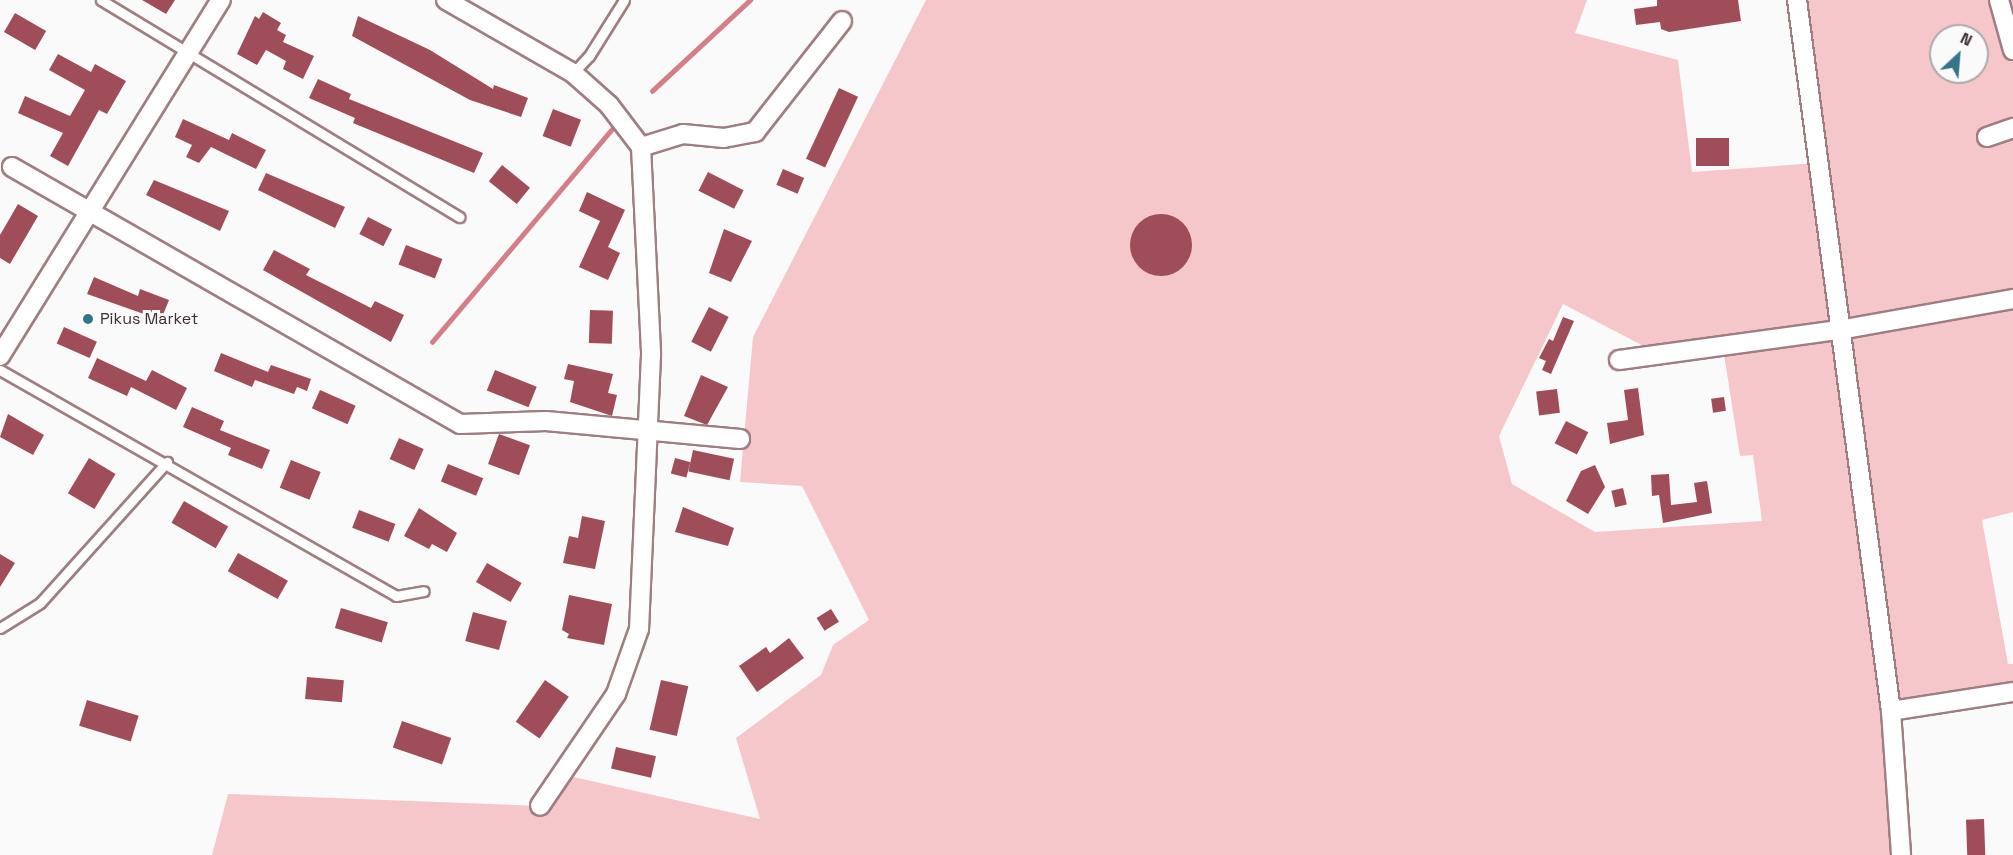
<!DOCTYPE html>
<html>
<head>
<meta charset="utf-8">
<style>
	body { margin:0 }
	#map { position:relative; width:2013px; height:855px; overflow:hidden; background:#fafafa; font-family:"Space Grotesk",sans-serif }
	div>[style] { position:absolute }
	.green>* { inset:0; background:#f6c7ca }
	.stream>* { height:4.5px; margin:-2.25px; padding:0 2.25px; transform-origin:2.25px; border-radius:2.25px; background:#d47e87 }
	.building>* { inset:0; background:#9f4e59; transform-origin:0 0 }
	.round { border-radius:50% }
	.roads { filter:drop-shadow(2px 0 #9f7e81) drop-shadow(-2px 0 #9f7e81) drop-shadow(0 2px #9f7e81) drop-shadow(0 -2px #9f7e81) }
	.service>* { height:9px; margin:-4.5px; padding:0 4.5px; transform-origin:4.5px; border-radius:4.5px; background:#fff }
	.minor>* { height:18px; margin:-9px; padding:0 9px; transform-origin:9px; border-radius:9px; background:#fff }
	.dots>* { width:16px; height:16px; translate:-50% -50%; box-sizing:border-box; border:3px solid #fafafa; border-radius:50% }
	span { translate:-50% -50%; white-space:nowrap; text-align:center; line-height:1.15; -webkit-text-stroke:6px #fafafa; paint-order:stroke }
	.poi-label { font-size:16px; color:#3c2e2f }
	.left { translate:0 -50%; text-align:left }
	.north { position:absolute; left:1929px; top:24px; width:60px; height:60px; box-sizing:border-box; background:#fafafa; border:2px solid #aea8a9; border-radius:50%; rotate:26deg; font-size:16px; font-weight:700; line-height:24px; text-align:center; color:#3c2e2f }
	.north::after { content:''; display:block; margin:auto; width:21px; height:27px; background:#36748a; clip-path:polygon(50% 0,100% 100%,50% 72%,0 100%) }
</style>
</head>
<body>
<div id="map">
	<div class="green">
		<div style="clip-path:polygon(evenodd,926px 0,1587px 0,1575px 33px,1678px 60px,1692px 172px,1817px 163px,1797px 0,2013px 0,2013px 512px,1982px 520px,2008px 664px,2013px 664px,2013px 708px,2012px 693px,1891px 711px,1901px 855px,212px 855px,228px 794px,540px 806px,560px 774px,760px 819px,736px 738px,821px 675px,833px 645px,869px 620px,802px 486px,740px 482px,753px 337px,926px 0,1941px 36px,1977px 36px,1977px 72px,1941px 72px,1941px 36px,926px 0,1563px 304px,1657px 353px,1723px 348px,1740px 456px,1753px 455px,1762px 521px,1595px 532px,1512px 484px,1499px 436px,1563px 304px)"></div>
	</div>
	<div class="stream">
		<div style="left:652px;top:91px;width:134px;rotate:-42.9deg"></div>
		<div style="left:432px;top:342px;width:280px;rotate:-49.8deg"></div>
	</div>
	<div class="building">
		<div style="clip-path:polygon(142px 0,175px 0,166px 14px)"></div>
		<div style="clip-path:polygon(1657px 0,1738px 0,1741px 21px,1669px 32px,1661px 29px,1660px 22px,1636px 25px,1634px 9px,1657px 6px)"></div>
		<div style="clip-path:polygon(263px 12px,281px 23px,277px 30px,286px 35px,283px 42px,314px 56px,303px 79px,283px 69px,286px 61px,266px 50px,257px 65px,237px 54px,255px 16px,259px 19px)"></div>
		<div style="left:15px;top:13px;width:36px;height:22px;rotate:30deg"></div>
		<div style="clip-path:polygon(358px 16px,430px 50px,493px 89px,494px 85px,528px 98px,521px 117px,470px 100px,352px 36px)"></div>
		<div style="clip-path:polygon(58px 54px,91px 72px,95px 64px,126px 81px,107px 114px,99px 110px,68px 166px,50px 156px,63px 133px,18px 113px,25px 96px,70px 116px,85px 90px,49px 70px)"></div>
		<div style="clip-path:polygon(318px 79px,351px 94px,349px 99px,483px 153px,474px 173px,353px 123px,355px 118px,309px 98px)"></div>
		<div style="left:839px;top:88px;width:21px;height:78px;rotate:25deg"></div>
		<div style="left:553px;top:109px;width:30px;height:29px;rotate:21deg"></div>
		<div style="clip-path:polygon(183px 119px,229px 140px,232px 133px,266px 150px,256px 169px,211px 147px,199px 163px,186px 157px,192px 145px,175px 137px)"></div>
		<div style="left:1729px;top:138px;width:28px;height:33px;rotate:90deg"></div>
		<div style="left:502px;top:165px;width:36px;height:21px;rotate:39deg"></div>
		<div style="left:783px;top:169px;width:23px;height:17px;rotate:23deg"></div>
		<div style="left:708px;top:172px;width:40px;height:21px;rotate:27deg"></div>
		<div style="clip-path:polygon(266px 173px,345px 207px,335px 228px,258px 190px)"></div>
		<div style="clip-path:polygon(154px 180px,229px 211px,220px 231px,146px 195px)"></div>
		<div style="clip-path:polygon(587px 192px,625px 210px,608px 247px,620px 253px,608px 280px,579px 267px,600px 221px,579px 211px)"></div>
		<div style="clip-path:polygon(18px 204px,38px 216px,10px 264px,0 258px,0 235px)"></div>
		<div class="round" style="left:1130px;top:214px;width:62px;height:62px"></div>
		<div style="left:368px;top:217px;width:27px;height:19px;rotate:27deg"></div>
		<div style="clip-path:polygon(724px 229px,752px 241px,731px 282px,709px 273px)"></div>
		<div style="left:406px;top:245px;width:39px;height:21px;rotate:21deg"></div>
		<div style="clip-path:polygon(274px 250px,310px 269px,306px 275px,371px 308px,375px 301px,404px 315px,391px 342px,263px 270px)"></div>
		<div style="clip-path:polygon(94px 277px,138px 296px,140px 289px,169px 300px,161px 320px,87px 294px)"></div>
		<div style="left:709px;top:307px;width:22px;height:39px;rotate:27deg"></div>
		<div style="left:590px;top:310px;width:23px;height:33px;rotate:2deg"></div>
		<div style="clip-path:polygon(1563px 317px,1574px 321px,1551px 374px,1542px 370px,1546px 361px,1539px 358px,1549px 339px,1553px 341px)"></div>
		<div style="left:64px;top:327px;width:36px;height:18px;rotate:24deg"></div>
		<div style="clip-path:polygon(221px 353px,268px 372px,271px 365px,311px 379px,307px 391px,297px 387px,294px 394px,255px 380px,252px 387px,214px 371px)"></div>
		<div style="clip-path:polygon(97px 358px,146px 381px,152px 370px,187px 388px,176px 410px,131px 387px,127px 396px,88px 378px)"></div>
		<div style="clip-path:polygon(568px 364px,613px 374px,608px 393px,617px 395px,612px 416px,570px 402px,574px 381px,564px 379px)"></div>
		<div style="left:495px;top:370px;width:45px;height:22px;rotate:22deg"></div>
		<div style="clip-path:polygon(701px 375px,728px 387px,707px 425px,684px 416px)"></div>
		<div style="clip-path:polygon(1638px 388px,1644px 435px,1610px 444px,1607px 423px,1628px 420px,1624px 390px)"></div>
		<div style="left:1557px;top:389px;width:24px;height:21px;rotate:83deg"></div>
		<div style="left:320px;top:390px;width:39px;height:20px;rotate:24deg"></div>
		<div style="left:1724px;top:397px;width:14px;height:13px;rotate:82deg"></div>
		<div style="clip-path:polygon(192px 407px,224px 421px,220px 430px,270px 450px,262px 469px,228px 455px,231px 448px,183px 427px)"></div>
		<div style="clip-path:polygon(8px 414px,44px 435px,33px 455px,0 437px)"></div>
		<div style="left:1566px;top:421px;width:25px;height:25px;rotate:27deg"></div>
		<div style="left:499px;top:434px;width:33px;height:32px;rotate:20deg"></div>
		<div style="left:399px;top:438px;width:27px;height:23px;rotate:24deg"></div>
		<div style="left:693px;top:450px;width:42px;height:22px;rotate:12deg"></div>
		<div style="left:89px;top:458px;width:31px;height:41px;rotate:31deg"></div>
		<div style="left:675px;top:458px;width:16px;height:16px;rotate:15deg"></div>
		<div style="left:291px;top:460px;width:32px;height:30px;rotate:22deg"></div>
		<div style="left:448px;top:464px;width:38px;height:19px;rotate:22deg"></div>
		<div style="clip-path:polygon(1595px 465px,1605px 487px,1588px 514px,1566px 501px,1581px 471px)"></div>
		<div style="clip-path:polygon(1669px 474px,1671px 505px,1697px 502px,1694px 483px,1707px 481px,1712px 513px,1663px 523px,1659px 495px,1652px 496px,1651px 475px)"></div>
		<div style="left:1623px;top:488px;width:17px;height:12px;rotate:77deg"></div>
		<div style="left:184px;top:501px;width:51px;height:25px;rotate:30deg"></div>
		<div style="clip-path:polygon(683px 507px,734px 528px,728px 546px,675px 532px)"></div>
		<div style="clip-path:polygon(419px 508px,457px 533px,447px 552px,432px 544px,429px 549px,404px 536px)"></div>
		<div style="left:359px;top:510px;width:39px;height:19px;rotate:21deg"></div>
		<div style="clip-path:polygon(582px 516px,605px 521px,595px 569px,563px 563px,569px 536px,578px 538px)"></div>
		<div style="left:238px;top:553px;width:57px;height:21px;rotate:29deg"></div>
		<div style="clip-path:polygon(0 554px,15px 563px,0 587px)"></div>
		<div style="left:487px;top:563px;width:40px;height:22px;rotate:30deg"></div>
		<div style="clip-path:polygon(569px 595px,612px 604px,604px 645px,567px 638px,569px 634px,562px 630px)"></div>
		<div style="left:341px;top:608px;width:49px;height:21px;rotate:17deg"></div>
		<div style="left:831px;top:609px;width:15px;height:17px;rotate:58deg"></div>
		<div style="left:473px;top:612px;width:35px;height:30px;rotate:15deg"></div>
		<div style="clip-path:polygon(789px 638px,804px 658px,757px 692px,739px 666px,766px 647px,770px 653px)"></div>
		<div style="left:307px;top:677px;width:37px;height:22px;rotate:5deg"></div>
		<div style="left:545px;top:680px;width:29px;height:51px;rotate:35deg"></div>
		<div style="left:661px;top:680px;width:28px;height:51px;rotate:13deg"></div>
		<div style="left:87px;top:700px;width:54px;height:27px;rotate:17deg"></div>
		<div style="left:402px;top:721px;width:52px;height:28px;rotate:19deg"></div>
		<div style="left:616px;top:747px;width:41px;height:22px;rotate:13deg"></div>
		<div style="left:1984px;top:819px;width:36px;height:18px;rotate:88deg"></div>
	</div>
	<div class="roads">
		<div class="service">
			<div style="left:101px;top:0;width:419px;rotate:31.2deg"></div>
			<div style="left:573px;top:73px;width:23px;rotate:-47deg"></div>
			<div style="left:589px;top:56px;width:66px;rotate:-58deg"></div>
			<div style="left:0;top:370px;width:456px;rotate:29.7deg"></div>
			<div style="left:396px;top:596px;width:28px;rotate:-10deg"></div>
			<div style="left:0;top:628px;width:47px;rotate:-32deg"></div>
			<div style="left:40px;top:603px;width:190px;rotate:-48deg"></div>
		</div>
		<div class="minor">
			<div style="left:446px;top:0;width:146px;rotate:29.9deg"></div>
			<div style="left:573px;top:73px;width:48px;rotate:41.6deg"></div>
			<div style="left:609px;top:105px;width:53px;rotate:52.7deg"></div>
			<div style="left:641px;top:147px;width:208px;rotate:87.2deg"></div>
			<div style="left:651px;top:355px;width:274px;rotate:92.5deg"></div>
			<div style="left:639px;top:629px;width:69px;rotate:109.5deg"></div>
			<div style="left:616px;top:694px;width:135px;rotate:124.2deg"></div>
			<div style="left:1797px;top:0;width:717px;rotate:82.47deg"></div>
			<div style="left:1891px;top:711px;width:144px;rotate:86deg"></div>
			<div style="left:1999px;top:0;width:52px;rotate:74.4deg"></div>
			<div style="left:1987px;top:137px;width:28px;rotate:-19deg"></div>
			<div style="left:641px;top:147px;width:44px;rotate:-17.2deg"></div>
			<div style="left:683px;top:134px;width:41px;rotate:5.6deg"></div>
			<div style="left:724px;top:138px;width:32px;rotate:-11deg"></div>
			<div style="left:755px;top:132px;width:141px;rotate:-51.9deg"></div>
			<div style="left:12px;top:167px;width:516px;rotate:29.84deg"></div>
			<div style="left:460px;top:424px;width:86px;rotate:-2deg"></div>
			<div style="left:546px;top:421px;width:195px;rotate:5.3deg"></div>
			<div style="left:0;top:356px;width:419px;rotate:-58.2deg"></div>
			<div style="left:1619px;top:360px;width:222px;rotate:-7.8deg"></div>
			<div style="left:1839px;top:330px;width:177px;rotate:-10.1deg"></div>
			<div style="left:1891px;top:711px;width:123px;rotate:-8.9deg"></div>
		</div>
	</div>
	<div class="dots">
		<div style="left:88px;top:319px;background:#36748a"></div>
	</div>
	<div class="poi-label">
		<span class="left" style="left:100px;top:319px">Pikus Market</span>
	</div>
	<div class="north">N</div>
</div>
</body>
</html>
